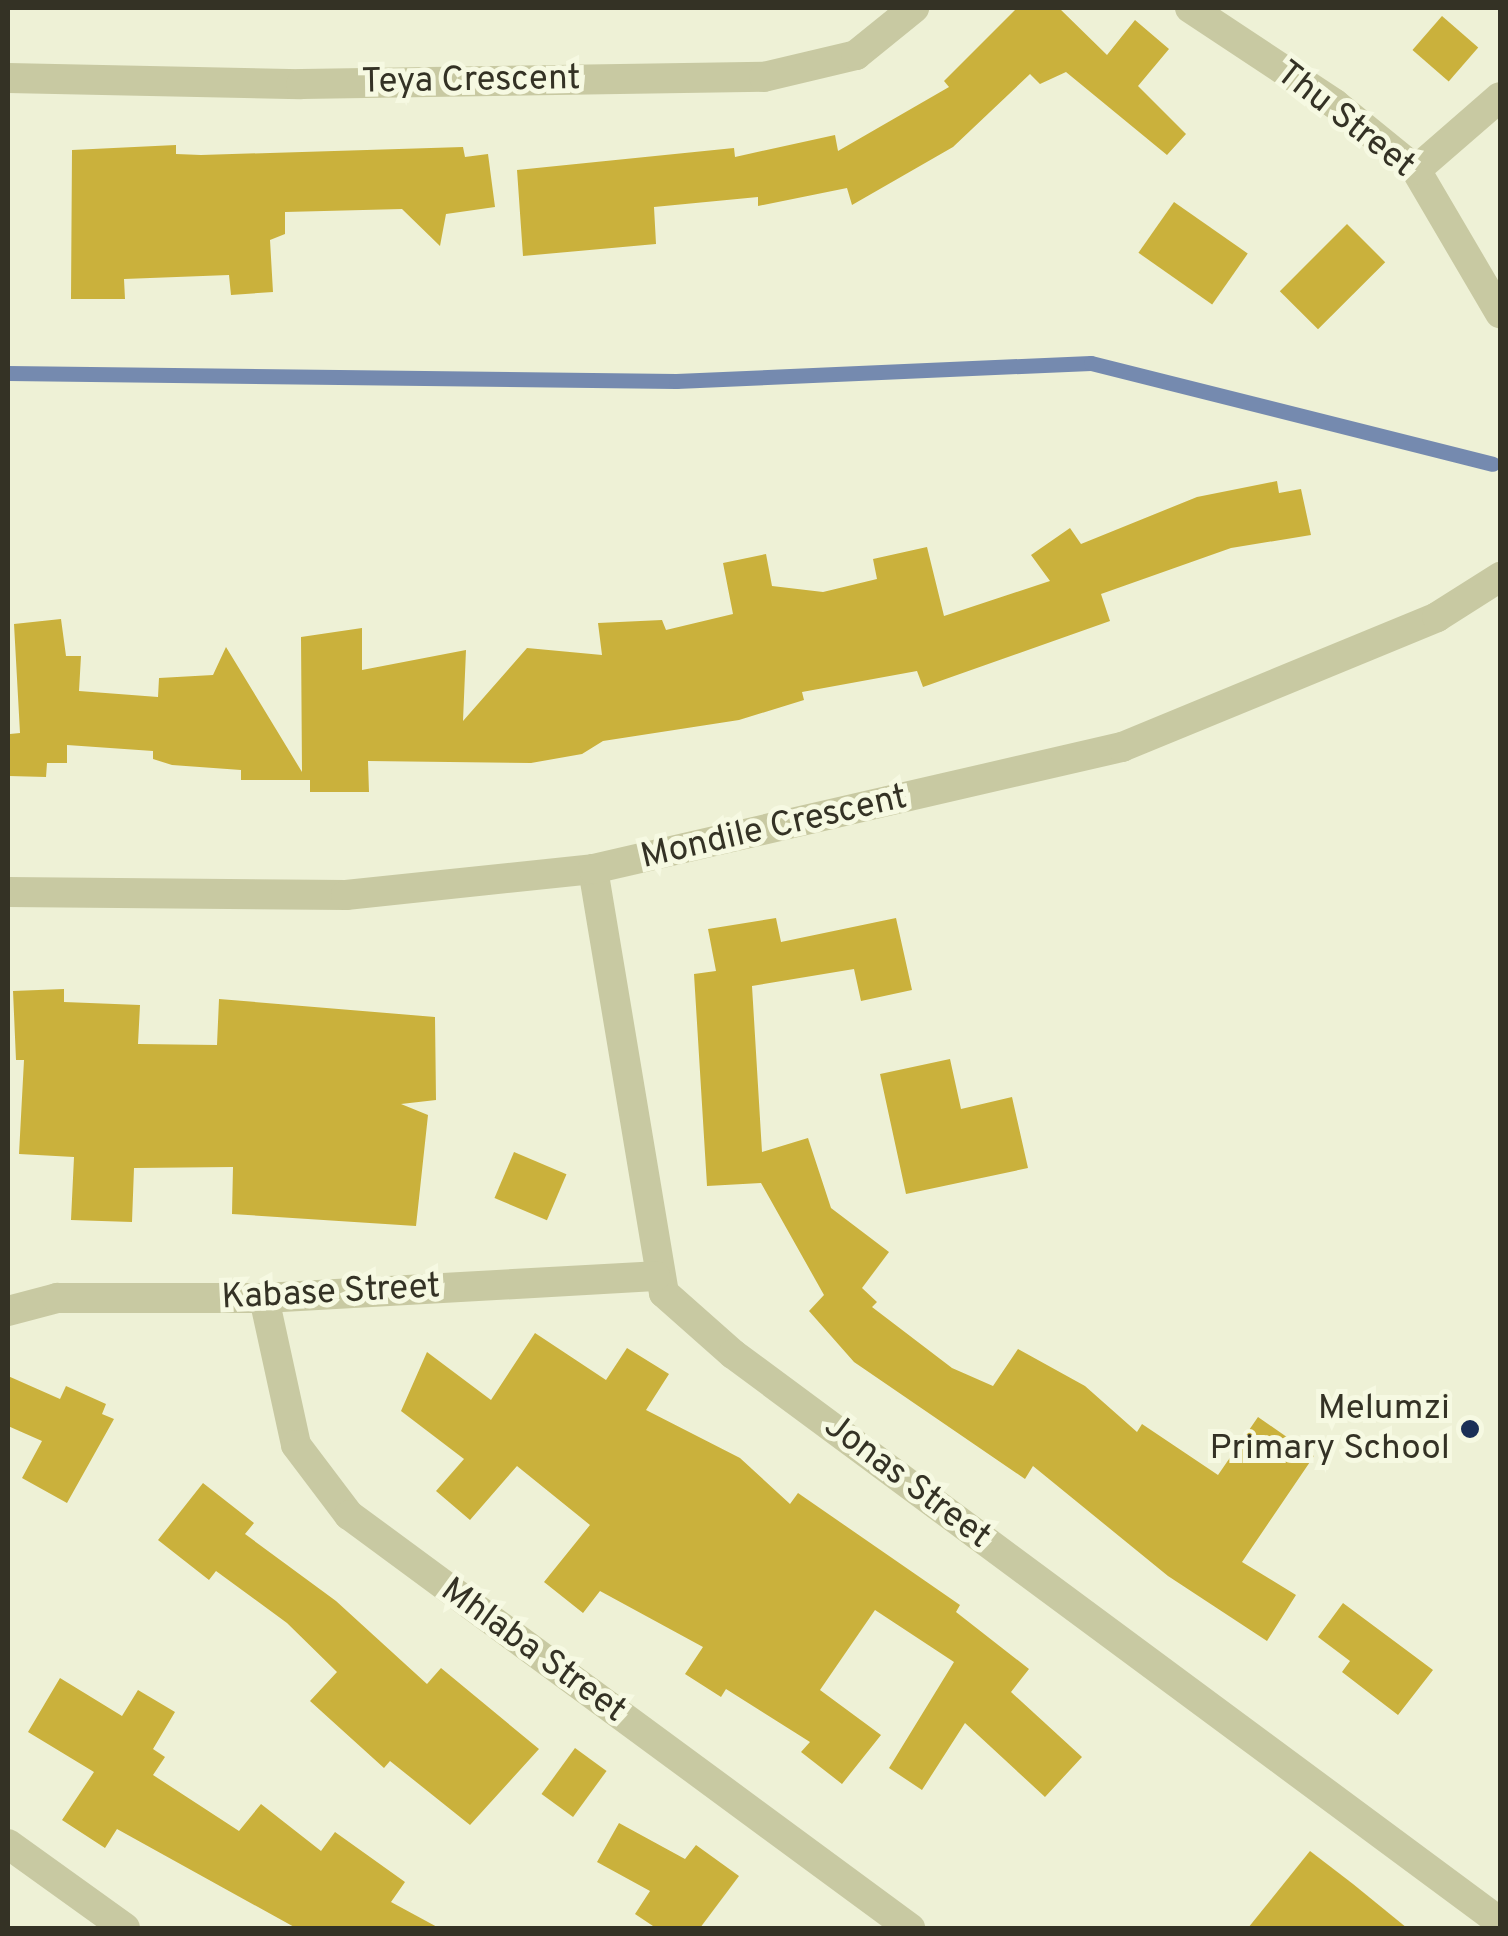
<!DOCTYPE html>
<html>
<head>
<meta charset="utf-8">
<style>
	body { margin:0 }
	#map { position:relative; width:1508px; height:1936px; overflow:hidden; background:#eef1d6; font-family:Overpass,sans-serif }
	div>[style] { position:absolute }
	.stream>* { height:15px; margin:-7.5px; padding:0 7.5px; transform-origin:7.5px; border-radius:7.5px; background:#758aaf }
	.building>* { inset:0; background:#cab13c; transform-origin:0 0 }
	.minor>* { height:30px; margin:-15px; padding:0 15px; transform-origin:15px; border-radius:15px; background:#c8c9a2 }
	.dots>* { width:28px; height:28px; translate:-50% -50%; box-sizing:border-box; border:5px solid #f6f9e2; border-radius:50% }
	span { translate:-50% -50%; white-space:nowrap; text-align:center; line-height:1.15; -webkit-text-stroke:10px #f6f9e2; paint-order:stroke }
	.street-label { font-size:35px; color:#343225 }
	.poi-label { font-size:35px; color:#343225 }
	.right { translate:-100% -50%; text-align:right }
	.frame { position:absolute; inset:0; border:10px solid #343225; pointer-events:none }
</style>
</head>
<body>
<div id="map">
	<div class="stream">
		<div style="left:8px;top:373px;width:668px;rotate:0.69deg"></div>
		<div style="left:676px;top:381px;width:415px;rotate:-2.5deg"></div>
		<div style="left:1091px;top:363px;width:414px;rotate:14.1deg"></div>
	</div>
	<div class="building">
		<div style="clip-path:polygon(1017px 8px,1059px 8px,1107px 55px,1135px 20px,1169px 49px,1138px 86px,1186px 134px,1167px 155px,1066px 72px,1040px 84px,1030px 74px,953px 147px,852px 205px,847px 188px,758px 206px,758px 197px,654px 207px,656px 244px,523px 256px,517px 170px,734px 148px,735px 157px,835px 135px,838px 151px,949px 87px,944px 81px)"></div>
		<div style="left:1442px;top:16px;width:48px;height:45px;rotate:41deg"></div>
		<div style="clip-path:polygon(176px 145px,176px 154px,201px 155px,463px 147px,465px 157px,488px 154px,495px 207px,446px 214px,440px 246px,402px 209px,285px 212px,285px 234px,270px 240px,273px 292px,231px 295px,229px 275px,124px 279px,125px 299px,71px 299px,72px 150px)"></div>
		<div style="left:1174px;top:202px;width:90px;height:62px;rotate:35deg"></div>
		<div style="left:1347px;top:224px;width:54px;height:95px;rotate:45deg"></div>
		<div style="clip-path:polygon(1277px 481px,1279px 493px,1301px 489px,1311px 535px,1231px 548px,1101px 594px,1110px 621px,923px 687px,917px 671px,802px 692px,804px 700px,739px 720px,603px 741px,582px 754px,531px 763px,368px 761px,369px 792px,310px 792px,310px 780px,241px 780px,241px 770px,172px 765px,153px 759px,153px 751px,67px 745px,67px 763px,47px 763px,46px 777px,9px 776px,10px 734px,20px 733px,14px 624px,61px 619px,66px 656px,81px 656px,79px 691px,158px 697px,159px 678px,213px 675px,226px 647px,302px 772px,301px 637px,362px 628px,362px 670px,466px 650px,463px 721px,527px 648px,602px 655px,598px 623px,662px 620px,666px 630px,733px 614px,723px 563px,766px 554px,772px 586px,823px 592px,877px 579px,873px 559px,927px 547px,944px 616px,1050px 581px,1031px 555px,1070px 528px,1081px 544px,1197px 497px)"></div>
		<div style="clip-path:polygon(776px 918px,781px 942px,896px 918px,912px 990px,861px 1001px,854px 969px,752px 986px,762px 1152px,808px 1138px,831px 1208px,889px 1252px,862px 1288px,877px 1302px,872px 1307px,952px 1368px,993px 1386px,1018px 1349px,1085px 1386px,1137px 1432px,1142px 1424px,1218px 1475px,1258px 1417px,1314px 1456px,1242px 1562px,1296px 1595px,1267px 1641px,1168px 1576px,1033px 1466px,1025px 1479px,854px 1362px,809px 1311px,824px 1295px,761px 1183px,707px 1186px,694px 974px,716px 971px,708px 929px)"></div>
		<div style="clip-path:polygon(64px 989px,64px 1002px,140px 1005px,138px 1044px,217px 1045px,219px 999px,435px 1017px,436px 1100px,401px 1104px,428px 1115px,416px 1226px,232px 1214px,233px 1167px,134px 1168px,132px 1222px,71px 1220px,74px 1157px,19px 1154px,24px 1060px,16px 1060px,13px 991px)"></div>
		<div style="clip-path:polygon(950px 1059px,961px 1109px,1012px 1097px,1028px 1168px,906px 1194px,880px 1074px)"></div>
		<div style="left:514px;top:1152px;width:57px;height:50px;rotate:23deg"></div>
		<div style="clip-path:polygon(535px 1333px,606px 1380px,627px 1348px,669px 1374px,646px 1410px,740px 1458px,790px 1504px,798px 1493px,960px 1605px,956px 1612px,1029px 1669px,1011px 1692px,1082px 1757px,1045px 1797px,965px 1723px,922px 1790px,889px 1768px,954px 1662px,875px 1610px,820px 1690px,881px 1735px,842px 1784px,801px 1752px,810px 1742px,726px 1689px,721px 1697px,685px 1674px,703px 1647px,600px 1591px,583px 1613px,544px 1582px,590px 1525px,517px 1466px,470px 1520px,436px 1491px,464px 1459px,401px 1411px,427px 1352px,491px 1400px)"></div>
		<div style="clip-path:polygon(8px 1376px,60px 1399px,66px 1386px,106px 1404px,102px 1414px,114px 1419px,67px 1503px,22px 1478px,42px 1441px,8px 1426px)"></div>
		<div style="clip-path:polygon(203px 1483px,254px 1523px,245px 1534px,336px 1601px,427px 1684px,441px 1668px,539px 1749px,470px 1825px,390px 1761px,384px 1768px,310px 1701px,337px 1672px,287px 1623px,216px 1571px,209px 1580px,158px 1540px)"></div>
		<div style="clip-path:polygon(1343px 1603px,1433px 1670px,1398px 1715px,1342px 1672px,1350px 1661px,1318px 1637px)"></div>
		<div style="clip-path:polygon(60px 1678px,122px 1716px,138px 1690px,175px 1712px,153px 1749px,165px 1757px,153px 1775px,239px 1831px,261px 1804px,321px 1851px,335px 1832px,405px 1882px,391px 1902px,439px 1928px,296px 1928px,117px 1829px,105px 1848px,62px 1820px,94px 1772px,28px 1732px)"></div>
		<div style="left:575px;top:1748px;width:39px;height:57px;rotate:36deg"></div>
		<div style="clip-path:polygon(619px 1823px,685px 1859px,696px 1845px,739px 1876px,700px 1928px,656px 1928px,635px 1914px,650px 1891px,597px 1862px)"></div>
		<div style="clip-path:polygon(1310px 1851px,1353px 1884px,1407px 1928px,1248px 1928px)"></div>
	</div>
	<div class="minor">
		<div style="left:1190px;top:8px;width:174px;rotate:33.5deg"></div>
		<div style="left:1335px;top:104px;width:104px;rotate:39.2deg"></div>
		<div style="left:1416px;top:170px;width:166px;rotate:59.6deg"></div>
		<div style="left:8px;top:78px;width:293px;rotate:1.2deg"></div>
		<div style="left:301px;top:84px;width:463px;rotate:-0.9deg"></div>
		<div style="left:764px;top:77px;width:95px;rotate:-13.4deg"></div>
		<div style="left:856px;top:55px;width:75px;rotate:-39deg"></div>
		<div style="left:1416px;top:170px;width:111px;rotate:-41deg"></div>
		<div style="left:593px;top:869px;width:430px;rotate:80.5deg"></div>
		<div style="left:664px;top:1293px;width:92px;rotate:41.5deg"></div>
		<div style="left:733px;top:1354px;width:954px;rotate:36.52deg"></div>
		<div style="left:8px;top:892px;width:338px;rotate:0.5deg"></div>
		<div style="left:346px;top:895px;width:248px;rotate:-6deg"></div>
		<div style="left:593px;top:869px;width:543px;rotate:-12.99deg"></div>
		<div style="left:1122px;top:747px;width:341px;rotate:-22.4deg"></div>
		<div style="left:1437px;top:617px;width:75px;rotate:-32.4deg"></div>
		<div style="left:264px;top:1298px;width:150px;rotate:77.7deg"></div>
		<div style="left:296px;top:1445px;width:88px;rotate:52.9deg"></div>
		<div style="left:349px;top:1515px;width:697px;rotate:36.36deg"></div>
		<div style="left:8px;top:1311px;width:51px;rotate:-14.9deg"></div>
		<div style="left:57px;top:1298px;width:207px"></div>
		<div style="left:264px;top:1298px;width:392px;rotate:-3.2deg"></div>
		<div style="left:8px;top:1844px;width:144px;rotate:35.7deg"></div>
	</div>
	<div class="dots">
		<div style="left:1470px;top:1429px;background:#1a2f56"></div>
	</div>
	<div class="street-label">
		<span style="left:471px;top:81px;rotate:-1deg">Teya Crescent</span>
		<span style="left:1345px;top:120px;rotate:38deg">Thu Street</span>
		<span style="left:774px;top:828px;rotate:-13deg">Mondile Crescent</span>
		<span style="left:331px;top:1293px;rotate:-3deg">Kabase Street</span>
		<span style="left:907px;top:1482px;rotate:37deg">Jonas Street</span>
		<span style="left:533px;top:1651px;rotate:36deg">Mhlaba Street</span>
	</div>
	<div class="poi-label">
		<span class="right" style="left:1450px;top:1429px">Melumzi<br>Primary School</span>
	</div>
	<div class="frame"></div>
</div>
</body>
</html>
